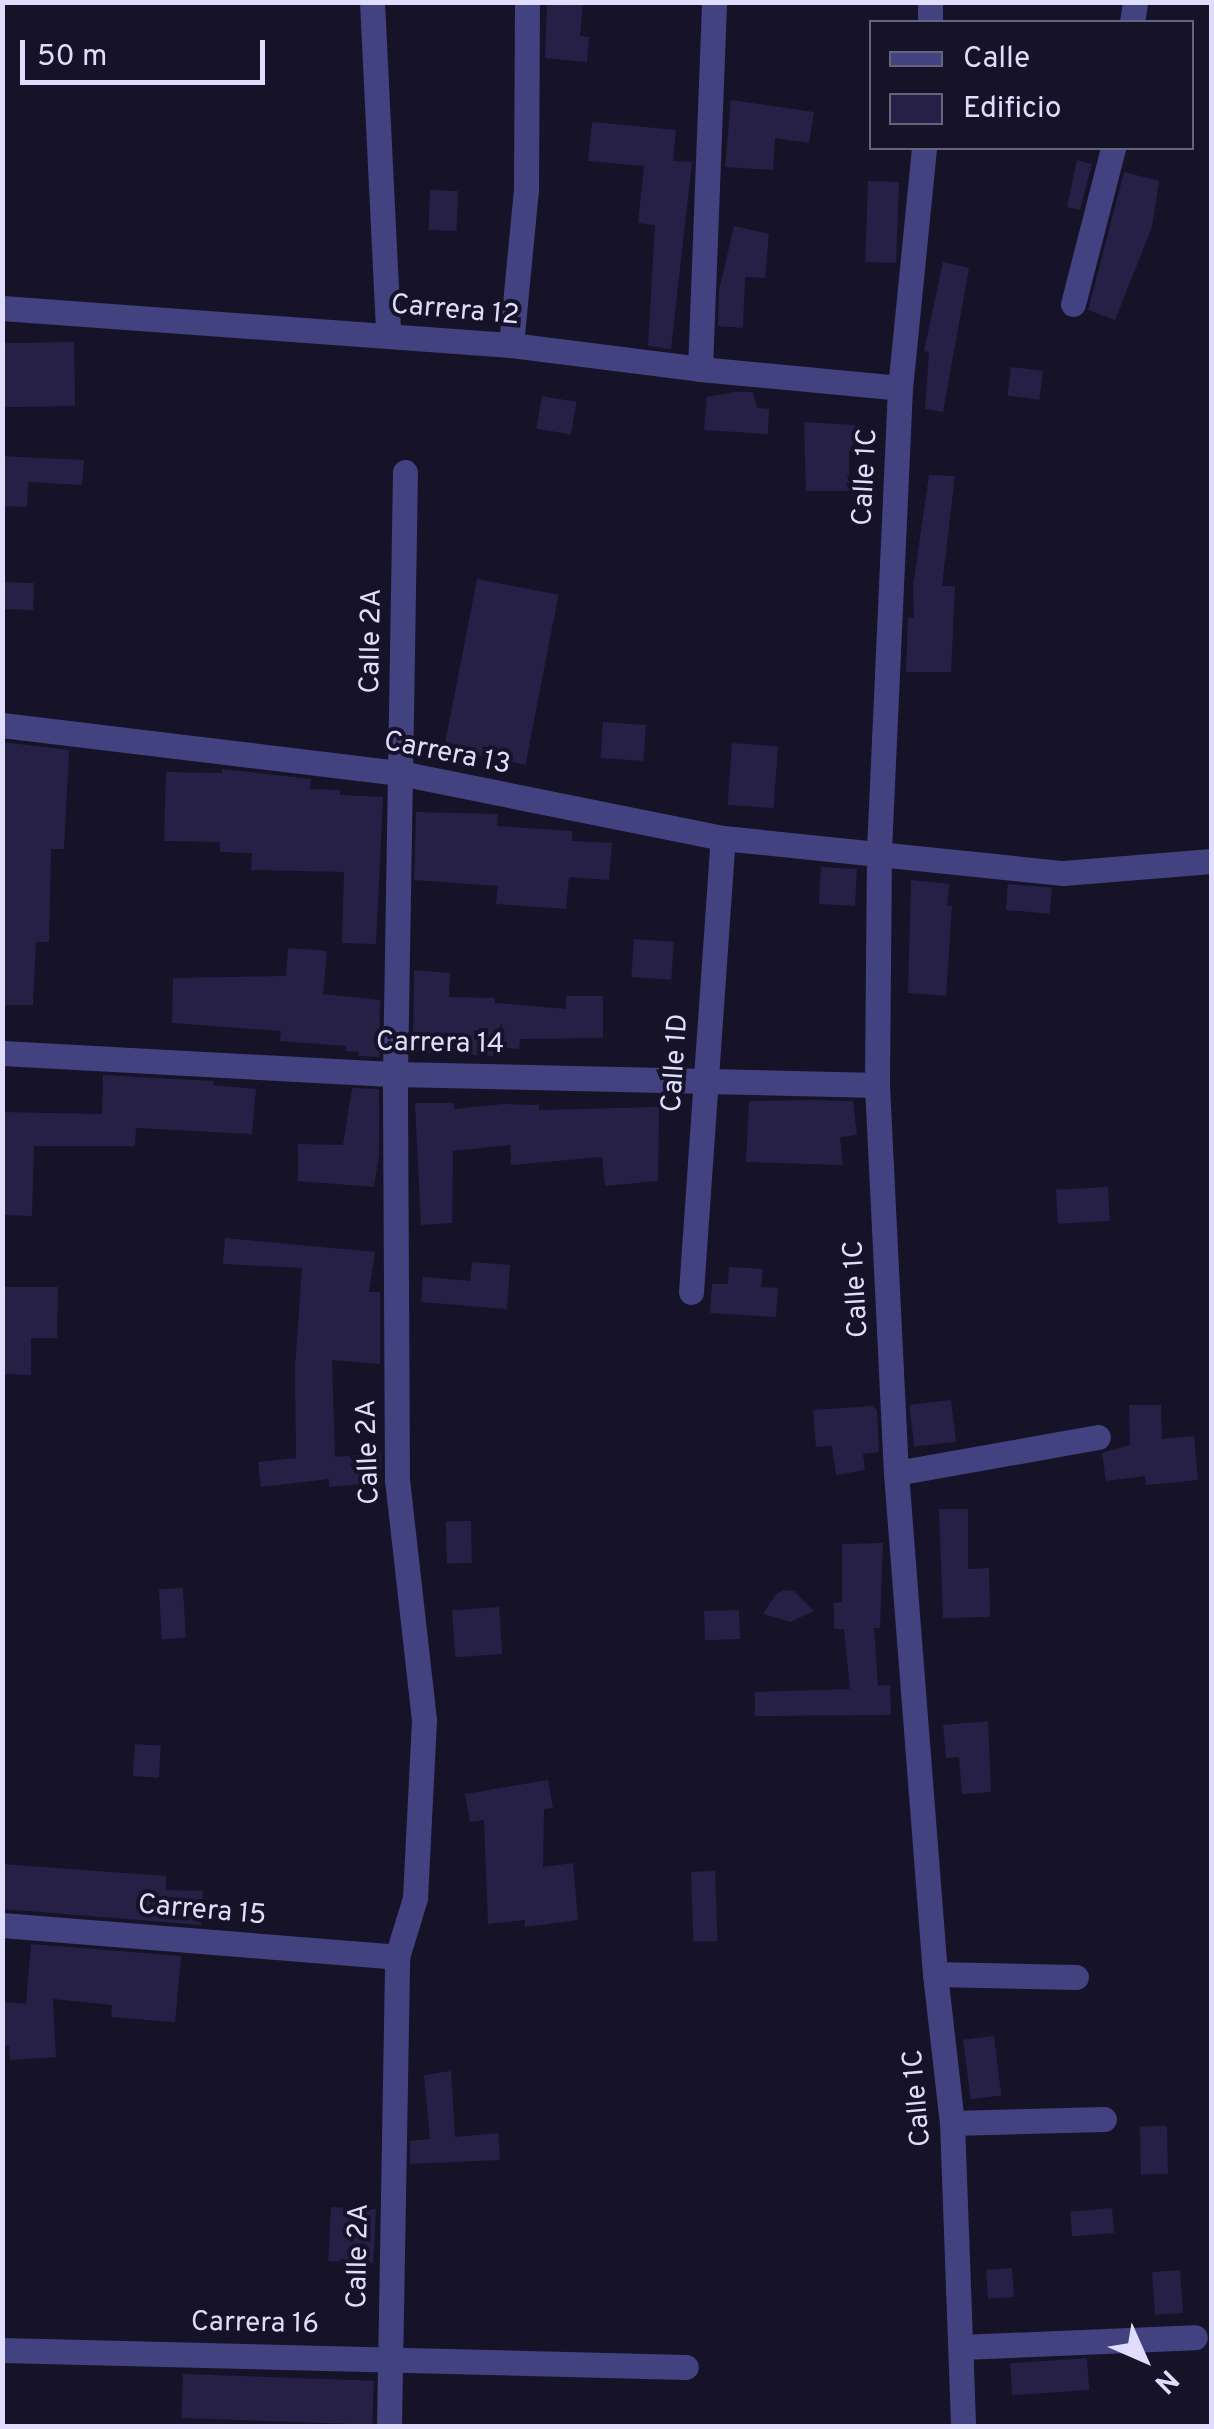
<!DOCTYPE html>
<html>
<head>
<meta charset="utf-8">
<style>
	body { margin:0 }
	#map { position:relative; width:1214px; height:2429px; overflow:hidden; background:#161227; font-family:Overpass,sans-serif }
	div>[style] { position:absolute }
	.building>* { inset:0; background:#272046; transform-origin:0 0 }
	.street>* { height:25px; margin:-12.5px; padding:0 12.5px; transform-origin:12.5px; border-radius:12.5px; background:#434281 }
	span { translate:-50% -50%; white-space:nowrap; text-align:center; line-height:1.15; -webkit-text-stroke:8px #161227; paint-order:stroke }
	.street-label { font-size:28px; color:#dfdcfc }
	.frame { position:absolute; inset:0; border:5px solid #dfdcfc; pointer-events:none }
	.legend { position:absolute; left:869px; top:20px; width:325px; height:130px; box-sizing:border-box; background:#161227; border:2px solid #66637c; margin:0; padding:12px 18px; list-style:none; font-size:30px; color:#dfdcfc }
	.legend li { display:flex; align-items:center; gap:20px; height:50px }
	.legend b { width:50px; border:2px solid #66637c }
	.north { position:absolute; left:1094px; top:2309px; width:100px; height:100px; -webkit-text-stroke:8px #161227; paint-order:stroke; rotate:135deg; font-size:28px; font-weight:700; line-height:40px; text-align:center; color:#dfdcfc }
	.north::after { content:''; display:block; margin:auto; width:35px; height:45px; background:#dfdcfc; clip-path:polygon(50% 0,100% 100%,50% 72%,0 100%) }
	.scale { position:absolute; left:20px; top:40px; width:245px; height:45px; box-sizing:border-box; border:5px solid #dfdcfc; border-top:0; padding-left:12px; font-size:30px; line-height:35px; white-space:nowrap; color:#dfdcfc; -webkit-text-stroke:8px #161227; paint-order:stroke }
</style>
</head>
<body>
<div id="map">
	<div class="building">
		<div style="clip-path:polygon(547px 2px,583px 2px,580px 36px,589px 37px,587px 62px,545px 58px)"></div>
		<div style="clip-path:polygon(731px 100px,814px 112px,809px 143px,775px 138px,773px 170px,725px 167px)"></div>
		<div style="clip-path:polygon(592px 122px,676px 130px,673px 161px,692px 162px,671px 349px,648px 346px,655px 225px,638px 223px,644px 166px,588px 161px)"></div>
		<div style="clip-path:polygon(1077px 160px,1092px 164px,1080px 210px,1067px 207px)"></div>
		<div style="clip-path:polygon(1124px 172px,1159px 181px,1152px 227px,1115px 320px,1088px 310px)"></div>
		<div style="left:868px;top:181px;width:31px;height:81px;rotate:2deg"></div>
		<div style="left:430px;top:190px;width:28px;height:40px;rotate:2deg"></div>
		<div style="clip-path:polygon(734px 226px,769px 234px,765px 278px,745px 277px,743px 328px,718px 326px,719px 290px)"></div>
		<div style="clip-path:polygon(943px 262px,969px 268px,943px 412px,925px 409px,929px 352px,924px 351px)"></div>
		<div style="left:74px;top:342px;width:64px;height:72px;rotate:89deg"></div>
		<div style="left:1011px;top:367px;width:32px;height:29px;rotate:7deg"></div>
		<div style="clip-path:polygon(733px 392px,753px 392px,757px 408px,769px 409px,768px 434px,704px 430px,707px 397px)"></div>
		<div style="left:542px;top:396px;width:35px;height:33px;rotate:10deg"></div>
		<div style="clip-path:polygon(804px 422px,855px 425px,853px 451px,849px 451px,849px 491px,806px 491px)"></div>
		<div style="clip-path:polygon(2px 456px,84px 460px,82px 485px,28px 482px,27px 507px,2px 506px)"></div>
		<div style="clip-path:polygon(929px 475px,955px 476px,942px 586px,955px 586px,951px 672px,906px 672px,908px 618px,914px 618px,913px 586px)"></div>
		<div style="left:477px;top:579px;width:83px;height:173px;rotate:11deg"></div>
		<div style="left:2px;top:582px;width:32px;height:27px;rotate:2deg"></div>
		<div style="left:603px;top:722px;width:43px;height:36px;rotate:4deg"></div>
		<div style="clip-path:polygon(2px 742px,69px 750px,64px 849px,51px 849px,49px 942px,36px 942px,33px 1005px,2px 1005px)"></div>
		<div style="left:732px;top:743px;width:46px;height:62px;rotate:4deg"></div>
		<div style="clip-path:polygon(222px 769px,311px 779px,310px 789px,340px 790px,340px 795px,383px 797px,376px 944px,342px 943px,344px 872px,251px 870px,252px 853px,220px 852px,220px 842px,164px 841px,166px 772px,222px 773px)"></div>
		<div style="clip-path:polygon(416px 812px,498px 814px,497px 826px,572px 831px,572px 841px,612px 843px,609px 880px,569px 877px,566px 909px,496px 904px,498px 886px,414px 880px)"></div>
		<div style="left:821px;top:867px;width:36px;height:37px;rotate:3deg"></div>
		<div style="clip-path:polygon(911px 880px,949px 884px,947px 906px,952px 906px,946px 996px,908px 993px)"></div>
		<div style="left:1008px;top:884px;width:44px;height:26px;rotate:5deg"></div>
		<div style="left:634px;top:939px;width:40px;height:38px;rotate:4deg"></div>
		<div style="clip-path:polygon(288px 948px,327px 951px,323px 994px,380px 1000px,379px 1057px,358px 1056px,359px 1052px,346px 1051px,346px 1046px,280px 1041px,281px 1031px,172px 1023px,173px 978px,286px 976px)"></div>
		<div style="clip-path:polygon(414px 970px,450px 973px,449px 997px,495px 998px,495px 1003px,566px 1009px,566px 996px,603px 996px,603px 1038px,520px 1039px,519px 1049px,493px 1047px,493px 1056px,413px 1052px)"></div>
		<div style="clip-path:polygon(103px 1075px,214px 1081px,213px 1085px,256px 1089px,252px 1134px,136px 1128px,135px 1146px,34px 1146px,32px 1216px,2px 1215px,2px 1112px,102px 1114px)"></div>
		<div style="clip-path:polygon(352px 1088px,379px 1089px,379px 1155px,374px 1187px,298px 1181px,298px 1144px,343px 1145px)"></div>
		<div style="clip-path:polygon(814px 1100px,853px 1101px,857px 1135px,840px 1137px,843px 1165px,746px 1162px,749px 1101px)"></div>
		<div style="clip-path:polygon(415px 1103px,454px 1103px,454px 1109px,503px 1104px,539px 1105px,539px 1110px,659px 1107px,658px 1181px,605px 1186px,602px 1157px,511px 1165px,510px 1145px,453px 1151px,452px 1223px,421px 1225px)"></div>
		<div style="left:1108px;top:1187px;width:34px;height:52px;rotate:87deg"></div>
		<div style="clip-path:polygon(225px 1238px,375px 1252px,369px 1292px,380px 1292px,380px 1364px,332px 1360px,335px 1457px,381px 1453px,381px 1482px,329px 1487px,329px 1479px,261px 1487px,258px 1462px,296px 1458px,295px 1368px,302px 1268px,223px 1264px)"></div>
		<div style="clip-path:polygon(472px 1262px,510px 1265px,507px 1309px,421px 1302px,423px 1277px,470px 1281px)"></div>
		<div style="clip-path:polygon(729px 1267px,763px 1269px,761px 1287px,778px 1288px,776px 1317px,710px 1313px,712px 1284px,728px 1284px)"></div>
		<div style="clip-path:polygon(2px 1287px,58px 1287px,57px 1338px,31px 1338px,31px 1375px,2px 1374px)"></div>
		<div style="left:951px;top:1400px;width:42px;height:42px;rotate:83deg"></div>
		<div style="clip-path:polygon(1129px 1405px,1161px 1405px,1162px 1439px,1194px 1436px,1198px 1480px,1146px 1485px,1145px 1476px,1106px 1481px,1102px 1453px,1130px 1445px)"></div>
		<div style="clip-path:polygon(872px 1406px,877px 1410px,879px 1452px,863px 1454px,865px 1470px,836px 1475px,832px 1446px,816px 1447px,813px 1410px)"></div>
		<div style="clip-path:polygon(939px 1509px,968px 1509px,968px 1569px,989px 1568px,990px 1617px,943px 1618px)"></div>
		<div style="left:471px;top:1521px;width:42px;height:25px;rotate:89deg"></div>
		<div style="clip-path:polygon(883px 1543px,880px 1628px,874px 1628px,878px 1686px,890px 1685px,891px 1715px,755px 1716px,755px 1692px,850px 1689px,844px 1629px,834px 1629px,834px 1603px,842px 1602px,842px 1544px)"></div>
		<div style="left:183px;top:1588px;width:50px;height:24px;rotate:87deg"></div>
		<div style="clip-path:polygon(784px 1590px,794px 1591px,814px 1611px,790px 1622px,763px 1614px,776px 1594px)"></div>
		<div style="left:499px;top:1607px;width:47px;height:47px;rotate:86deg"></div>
		<div style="left:739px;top:1610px;width:29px;height:35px;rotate:88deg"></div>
		<div style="clip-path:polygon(988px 1721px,991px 1792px,962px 1794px,959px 1757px,946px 1758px,943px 1725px)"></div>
		<div style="left:135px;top:1744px;width:26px;height:32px;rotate:4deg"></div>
		<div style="clip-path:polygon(548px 1780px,553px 1808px,544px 1809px,543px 1867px,573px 1863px,578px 1920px,525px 1927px,525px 1920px,488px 1924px,484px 1820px,470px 1822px,465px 1794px)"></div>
		<div style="clip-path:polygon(2px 1864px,166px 1876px,166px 1890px,203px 1891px,201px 1925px,2px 1909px)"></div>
		<div style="left:715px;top:1871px;width:70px;height:24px;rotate:88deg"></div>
		<div style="clip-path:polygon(31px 1944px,181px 1956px,175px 2022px,111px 2017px,112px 2005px,53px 1999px,56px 2057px,10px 2060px,9px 2046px,2px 2045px,2px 2002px,26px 2004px)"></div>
		<div style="left:994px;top:2036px;width:60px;height:31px;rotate:83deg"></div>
		<div style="clip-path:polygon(451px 2071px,455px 2137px,498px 2133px,500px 2160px,410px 2164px,410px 2141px,430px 2139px,424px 2075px)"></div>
		<div style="left:1167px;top:2126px;width:48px;height:27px;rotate:89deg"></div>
		<div style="left:331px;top:2207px;width:45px;height:54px;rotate:3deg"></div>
		<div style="left:1112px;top:2208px;width:25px;height:42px;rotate:85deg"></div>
		<div style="left:1012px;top:2268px;width:29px;height:26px;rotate:86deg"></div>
		<div style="left:1180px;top:2270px;width:43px;height:28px;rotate:86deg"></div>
		<div style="left:1087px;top:2358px;width:32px;height:77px;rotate:86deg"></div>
		<div style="left:183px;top:2374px;width:191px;height:44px;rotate:2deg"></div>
	</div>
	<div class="street">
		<div style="left:372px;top:2px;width:333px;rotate:87.2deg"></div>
		<div style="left:930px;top:22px;width:20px;rotate:-90deg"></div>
		<div style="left:1132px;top:22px;width:20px;rotate:-81deg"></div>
		<div style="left:924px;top:148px;width:241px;rotate:95.7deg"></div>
		<div style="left:900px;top:388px;width:463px;rotate:92.6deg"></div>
		<div style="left:879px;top:851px;width:234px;rotate:90.5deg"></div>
		<div style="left:877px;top:1085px;width:388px;rotate:87.2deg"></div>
		<div style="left:896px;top:1473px;width:503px;rotate:85.55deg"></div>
		<div style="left:935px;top:1974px;width:150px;rotate:83.5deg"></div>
		<div style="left:952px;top:2123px;width:303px;rotate:87.9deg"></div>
		<div style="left:1073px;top:304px;width:161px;rotate:-75.6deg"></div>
		<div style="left:2px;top:308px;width:510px;rotate:4.16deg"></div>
		<div style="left:511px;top:345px;width:191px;rotate:7.2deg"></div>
		<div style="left:700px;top:369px;width:201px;rotate:5.4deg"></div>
		<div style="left:511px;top:345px;width:156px;rotate:-84.5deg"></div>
		<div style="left:526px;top:190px;width:188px;rotate:-89.7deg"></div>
		<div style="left:700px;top:369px;width:367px;rotate:-87.8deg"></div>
		<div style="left:2px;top:725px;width:401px;rotate:6.9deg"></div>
		<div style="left:400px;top:773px;width:329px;rotate:11.4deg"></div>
		<div style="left:723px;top:838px;width:342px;rotate:5.9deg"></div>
		<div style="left:1063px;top:873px;width:149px;rotate:-4.6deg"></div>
		<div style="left:2px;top:1053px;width:394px;rotate:3.1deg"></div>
		<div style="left:395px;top:1074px;width:482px;rotate:1.3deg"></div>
		<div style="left:691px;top:1292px;width:455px;rotate:-86deg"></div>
		<div style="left:896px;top:1473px;width:205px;rotate:-10.1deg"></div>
		<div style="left:2px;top:1925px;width:396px;rotate:4.6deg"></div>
		<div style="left:935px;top:1974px;width:141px;rotate:1.2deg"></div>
		<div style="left:952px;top:2123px;width:152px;rotate:-1.5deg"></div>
		<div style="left:961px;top:2347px;width:234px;rotate:-2.4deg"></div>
		<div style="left:2px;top:2350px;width:684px;rotate:1.42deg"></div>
		<div style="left:389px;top:2426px;width:469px;rotate:-89deg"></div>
		<div style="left:397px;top:1957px;width:62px;rotate:-73deg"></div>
		<div style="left:415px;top:1898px;width:178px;rotate:-87.1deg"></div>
		<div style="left:424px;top:1720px;width:242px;rotate:-96.4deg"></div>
		<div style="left:397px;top:1480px;width:406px;rotate:-90.3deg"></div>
		<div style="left:395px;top:1074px;width:602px;rotate:-89.05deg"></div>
	</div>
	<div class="street-label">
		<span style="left:455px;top:311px;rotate:5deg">Carrera 12</span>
		<span style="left:866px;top:477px;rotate:-87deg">Calle 1C</span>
		<span style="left:372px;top:641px;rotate:-89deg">Calle 2A</span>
		<span style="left:447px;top:754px;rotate:11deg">Carrera 13</span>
		<span style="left:440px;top:1044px;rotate:1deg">Carrera 14</span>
		<span style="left:676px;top:1063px;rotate:-86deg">Calle 1D</span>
		<span style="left:857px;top:1289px;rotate:-93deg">Calle 1C</span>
		<span style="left:369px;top:1452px;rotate:-92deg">Calle 2A</span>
		<span style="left:202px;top:1911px;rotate:5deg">Carrera 15</span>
		<span style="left:918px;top:2098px;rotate:-95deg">Calle 1C</span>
		<span style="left:359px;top:2256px;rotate:-89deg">Calle 2A</span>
		<span style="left:255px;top:2324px;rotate:1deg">Carrera 16</span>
	</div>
	<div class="frame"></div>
	<ul class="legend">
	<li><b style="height:12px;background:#434281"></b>Calle</li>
	<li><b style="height:28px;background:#272046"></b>Edificio</li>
	</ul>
	<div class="north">N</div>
	<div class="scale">50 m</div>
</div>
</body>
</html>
